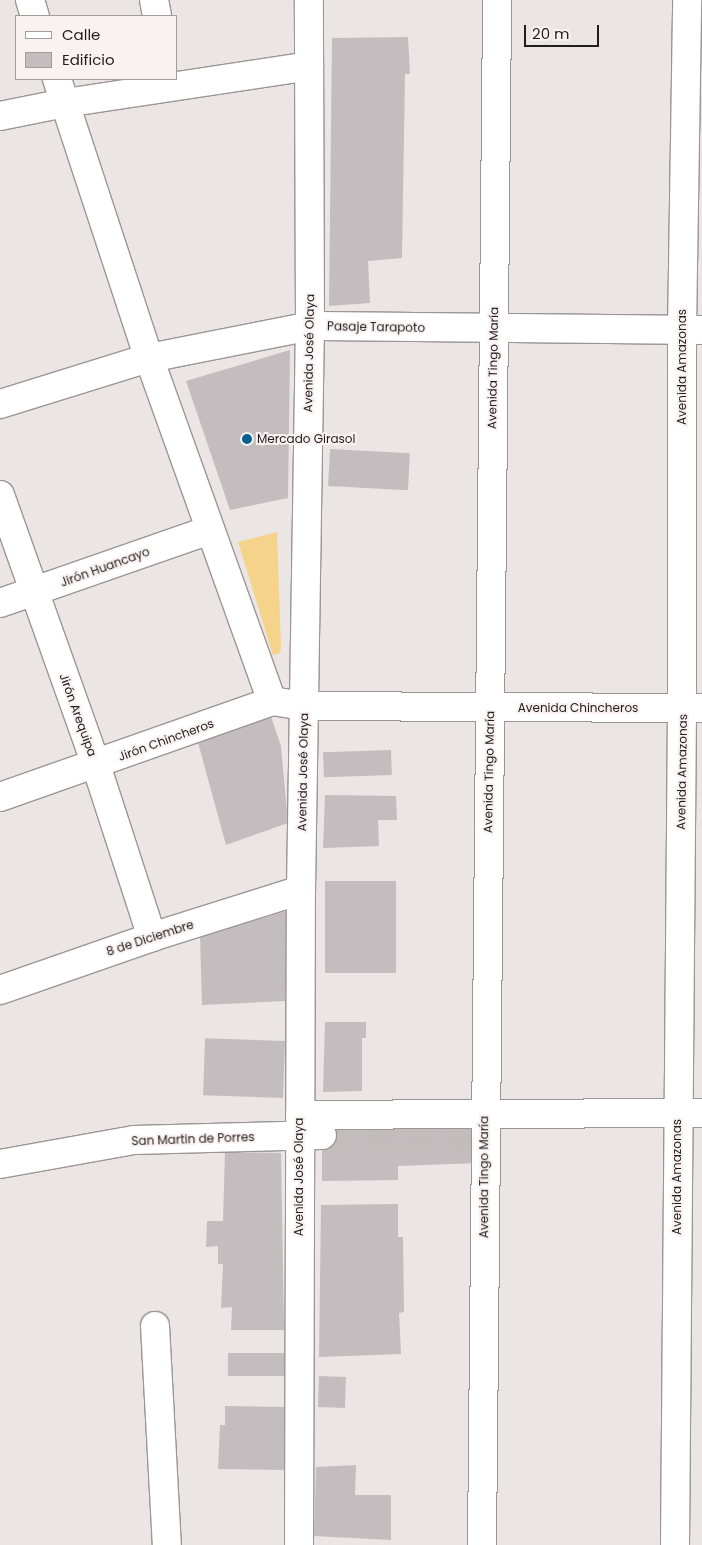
<!DOCTYPE html>
<html>
<head>
<meta charset="utf-8">
<style>
	body { margin:0 }
	#map { position:relative; width:702px; height:1545px; overflow:hidden; background:#ebe5e4; font-family:Poppins,sans-serif }
	div>[style] { position:absolute }
	.green>* { inset:0; background:#f5d38a }
	.building>* { inset:0; background:#c3bdbf; transform-origin:0 0 }
	.minor-tunnel>* { height:28px; margin-top:-14px; transform-origin:0; background:repeating-linear-gradient(90deg,#c2bdbc 0 28px,transparent 0 42px) }
	.roads { filter:drop-shadow(1px 0 #9b9695) drop-shadow(-1px 0 #9b9695) drop-shadow(0 1px #9b9695) drop-shadow(0 -1px #9b9695) }
	.minor>* { height:28px; margin:-14px; padding:0 14px; transform-origin:14px; border-radius:14px; background:#fff }
	.dots>* { width:14px; height:14px; translate:-50% -50%; box-sizing:border-box; border:2px solid #f9f2f1; border-radius:50% }
	span { translate:-50% -50%; white-space:nowrap; text-align:center; line-height:1.15; -webkit-text-stroke:4px #f9f2f1; paint-order:stroke }
	.street-label { font-size:12px; color:#1f1d1d }
	.poi-label { font-size:12px; color:#1f1d1d }
	.left { translate:0 -50%; text-align:left }
	.legend { position:absolute; left:15px; top:15px; width:162px; height:65px; box-sizing:border-box; background:#f9f2f1; border:1px solid #a29d9c; margin:0; padding:6px 9px; list-style:none; font-size:15px; color:#1f1d1d }
	.legend li { display:flex; align-items:center; gap:10px; height:25px }
	.legend b { width:25px; border:1px solid #a29d9c }
	.scale { position:absolute; left:524px; top:25px; width:75px; height:22px; box-sizing:border-box; border:2px solid #1f1d1d; border-top:0; padding-left:6px; font-size:15px; line-height:18px; white-space:nowrap; color:#1f1d1d; -webkit-text-stroke:4px #f9f2f1; paint-order:stroke }
</style>
</head>
<body>
<div id="map">
	<div class="green">
		<div style="clip-path:polygon(277px 532px,281px 648px,280px 653px,273px 655px,238px 542px)"></div>
	</div>
	<div class="building">
		<div style="clip-path:polygon(408px 37px,410px 74px,405px 74px,402px 258px,368px 261px,370px 303px,329px 306px,332px 38px)"></div>
		<div style="clip-path:polygon(290px 350px,288px 498px,230px 510px,186px 381px)"></div>
		<div style="left:330px;top:449px;width:80px;height:37px;rotate:3deg"></div>
		<div style="clip-path:polygon(270px 714px,281px 746px,288px 823px,226px 845px,196px 735px)"></div>
		<div style="left:391px;top:750px;width:25px;height:68px;rotate:88deg"></div>
		<div style="clip-path:polygon(325px 795px,396px 796px,397px 820px,378px 820px,379px 846px,323px 848px)"></div>
		<div style="left:325px;top:881px;width:71px;height:92px"></div>
		<div style="clip-path:polygon(290px 910px,285px 1001px,202px 1005px,200px 937px)"></div>
		<div style="clip-path:polygon(325px 1022px,366px 1022px,366px 1038px,362px 1038px,362px 1091px,323px 1092px)"></div>
		<div style="left:285px;top:1041px;width:57px;height:80px;rotate:92deg"></div>
		<div style="clip-path:polygon(322px 1125px,476px 1127px,479px 1163px,398px 1166px,398px 1180px,322px 1181px)"></div>
		<div style="clip-path:polygon(225px 1152px,281px 1153px,284px 1330px,231px 1330px,232px 1307px,221px 1308px,223px 1264px,218px 1264px,218px 1246px,206px 1247px,207px 1221px,223px 1221px)"></div>
		<div style="clip-path:polygon(398px 1204px,398px 1237px,403px 1237px,404px 1312px,399px 1313px,401px 1354px,319px 1357px,321px 1205px)"></div>
		<div style="left:228px;top:1353px;width:57px;height:23px"></div>
		<div style="left:319px;top:1376px;width:27px;height:31px;rotate:2deg"></div>
		<div style="clip-path:polygon(225px 1406px,286px 1407px,284px 1470px,218px 1469px,220px 1425px,225px 1425px)"></div>
		<div style="clip-path:polygon(356px 1465px,355px 1495px,391px 1495px,391px 1540px,314px 1536px,316px 1467px)"></div>
	</div>
	<div class="minor-tunnel">
		<div style="left:322px;top:1135px;width:154px;rotate:0.7deg"></div>
	</div>
	<div class="roads">
		<div class="minor">
			<div style="left:30px;top:0;width:17px;rotate:73deg"></div>
			<div style="left:154px;top:0;width:16px;rotate:79deg"></div>
			<div style="left:57px;top:79px;width:294px;rotate:71.8deg"></div>
			<div style="left:149px;top:358px;width:364px;rotate:70.3deg"></div>
			<div style="left:0;top:116px;width:66px;rotate:-11.3deg"></div>
			<div style="left:65px;top:103px;width:247px;rotate:-8.6deg"></div>
			<div style="left:0;top:404px;width:156px;rotate:-17.2deg"></div>
			<div style="left:149px;top:358px;width:164px;rotate:-11.2deg"></div>
			<div style="left:310px;top:326px;width:392px;rotate:0.6deg"></div>
			<div style="left:0;top:495px;width:287px;rotate:70.4deg"></div>
			<div style="left:96px;top:765px;width:181px;rotate:72deg"></div>
			<div style="left:0;top:603px;width:222px;rotate:-19.2deg"></div>
			<div style="left:0;top:797px;width:288px;rotate:-19.4deg"></div>
			<div style="left:272px;top:701px;width:32px;rotate:9deg"></div>
			<div style="left:304px;top:706px;width:398px;rotate:0.3deg"></div>
			<div style="left:0;top:990px;width:161px;rotate:-19.2deg"></div>
			<div style="left:152px;top:937px;width:156px;rotate:-17.5deg"></div>
			<div style="left:300px;top:1115px;width:402px;rotate:-0.3deg"></div>
			<div style="left:0;top:1164px;width:136px;rotate:-10.2deg"></div>
			<div style="left:134px;top:1140px;width:188px;rotate:-1.5deg"></div>
			<div style="left:155px;top:1326px;width:219px;rotate:86.9deg"></div>
			<div style="left:299px;top:1545px;width:655px;rotate:-89.83deg"></div>
			<div style="left:301px;top:890px;width:564px;rotate:-89.09deg"></div>
			<div style="left:310px;top:326px;width:326px;rotate:-90.2deg"></div>
			<div style="left:482px;top:1545px;width:1545px;rotate:-89.44deg"></div>
			<div style="left:675px;top:1545px;width:837px;rotate:-89.52deg"></div>
			<div style="left:682px;top:708px;width:378px;rotate:-90deg"></div>
			<div style="left:682px;top:330px;width:330px;rotate:-89.1deg"></div>
		</div>
	</div>
	<div class="dots">
		<div style="left:247px;top:439px;background:#046091"></div>
	</div>
	<div class="street-label">
		<span style="left:376px;top:327px;rotate:1deg">Pasaje Tarapoto</span>
		<span style="left:309px;top:353px;rotate:-89deg">Avenida José Olaya</span>
		<span style="left:682px;top:367px;rotate:-90deg">Avenida Amazonas</span>
		<span style="left:493px;top:368px;rotate:-89deg">Avenida Tingo María</span>
		<span style="left:105px;top:567px;rotate:-20deg">Jirón Huancayo</span>
		<span style="left:578px;top:708px">Avenida Chincheros</span>
		<span style="left:78px;top:715px;rotate:70deg">Jirón Arequipa</span>
		<span style="left:166px;top:740px;rotate:-20deg">Jirón Chincheros</span>
		<span style="left:303px;top:772px;rotate:-89deg">Avenida José Olaya</span>
		<span style="left:489px;top:772px;rotate:-89deg">Avenida Tingo María</span>
		<span style="left:682px;top:772px;rotate:-89deg">Avenida Amazonas</span>
		<span style="left:150px;top:938px;rotate:-18deg">8 de Diciembre</span>
		<span style="left:193px;top:1139px;rotate:-2deg">San Martin de Porres</span>
		<span style="left:299px;top:1177px;rotate:-90deg">Avenida José Olaya</span>
		<span style="left:484px;top:1177px;rotate:-90deg">Avenida Tingo María</span>
		<span style="left:677px;top:1177px;rotate:-90deg">Avenida Amazonas</span>
	</div>
	<div class="poi-label">
		<span class="left" style="left:257px;top:439px">Mercado Girasol</span>
	</div>
	<ul class="legend">
	<li><b style="height:6px;background:#fff"></b>Calle</li>
	<li><b style="height:14px;background:#c3bdbf"></b>Edificio</li>
	</ul>
	<div class="scale">20 m</div>
</div>
</body>
</html>
